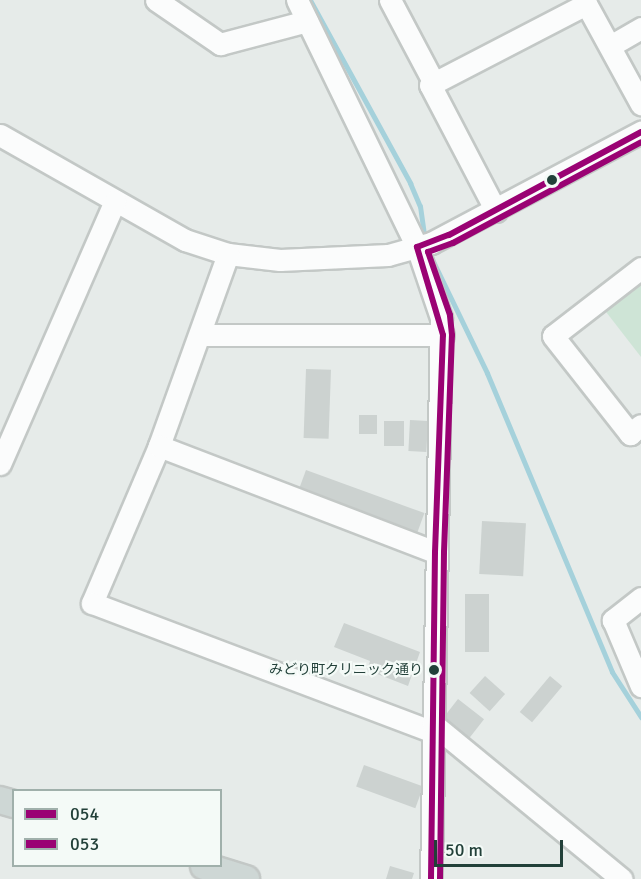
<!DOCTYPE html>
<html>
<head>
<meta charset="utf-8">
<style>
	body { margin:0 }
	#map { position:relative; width:641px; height:879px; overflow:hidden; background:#e6ebe9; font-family:Signika,"Noto Sans JP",sans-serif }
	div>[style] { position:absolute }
	.green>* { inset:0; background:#cee4d6 }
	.stream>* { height:5px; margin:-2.5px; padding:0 2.5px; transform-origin:2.5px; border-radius:2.5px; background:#a5d1db }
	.building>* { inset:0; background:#ccd2d0; transform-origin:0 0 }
	.roads { filter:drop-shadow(2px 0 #c3c8c6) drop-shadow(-2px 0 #c3c8c6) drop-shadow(0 2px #c3c8c6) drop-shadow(0 -2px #c3c8c6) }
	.minor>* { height:21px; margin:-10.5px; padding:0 10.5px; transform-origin:10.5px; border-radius:10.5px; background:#fbfcfc }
	.major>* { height:26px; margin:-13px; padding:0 13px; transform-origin:13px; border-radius:13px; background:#ced7d5 }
	.bus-1>* { height:6px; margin:-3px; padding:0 3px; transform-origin:3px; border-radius:3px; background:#9a0273 }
	.bus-2>* { height:6px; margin:-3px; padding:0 3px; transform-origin:3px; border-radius:3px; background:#9a0273 }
	.dots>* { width:16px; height:16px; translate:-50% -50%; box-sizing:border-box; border:3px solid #f4faf7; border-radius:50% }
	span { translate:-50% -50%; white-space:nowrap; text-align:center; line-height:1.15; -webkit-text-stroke:4.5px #f4faf7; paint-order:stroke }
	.bus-label { font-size:14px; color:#224039 }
	.right { translate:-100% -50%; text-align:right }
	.legend { position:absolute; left:12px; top:789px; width:210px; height:78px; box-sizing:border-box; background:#f4faf7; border:2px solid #a0b0ab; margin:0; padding:8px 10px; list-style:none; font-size:18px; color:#224039 }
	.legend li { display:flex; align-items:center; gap:12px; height:30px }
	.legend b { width:30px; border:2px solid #a0b0ab }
	.scale { position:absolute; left:434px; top:840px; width:129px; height:27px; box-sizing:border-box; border:3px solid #224039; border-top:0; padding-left:8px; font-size:18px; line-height:21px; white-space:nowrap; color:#224039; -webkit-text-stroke:4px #f4faf7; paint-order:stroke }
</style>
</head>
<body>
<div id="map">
	<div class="green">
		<div style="clip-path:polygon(641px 279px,641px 357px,603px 308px)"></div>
	</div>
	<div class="stream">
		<div style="left:310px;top:0;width:209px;rotate:61.3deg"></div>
		<div style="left:410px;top:183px;width:25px;rotate:67deg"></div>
		<div style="left:420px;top:206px;width:34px;rotate:82deg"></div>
		<div style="left:430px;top:255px;width:131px;rotate:64.2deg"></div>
		<div style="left:487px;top:373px;width:324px;rotate:67.3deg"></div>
		<div style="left:612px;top:672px;width:54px;rotate:57.2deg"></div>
	</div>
	<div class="building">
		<div style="left:306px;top:369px;width:25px;height:69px;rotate:2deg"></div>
		<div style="left:359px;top:415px;width:18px;height:19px"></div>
		<div style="left:410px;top:420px;width:18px;height:31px;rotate:3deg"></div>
		<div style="left:384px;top:421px;width:20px;height:25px"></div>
		<div style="left:306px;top:470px;width:126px;height:23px;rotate:20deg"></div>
		<div style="left:482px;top:521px;width:44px;height:53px;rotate:3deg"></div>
		<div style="left:465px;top:594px;width:24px;height:58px"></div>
		<div style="clip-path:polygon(344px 623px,420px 652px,408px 686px,367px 670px,370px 661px,334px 647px)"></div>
		<div style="left:485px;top:676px;width:27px;height:23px;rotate:42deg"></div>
		<div style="left:550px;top:676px;width:16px;height:47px;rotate:40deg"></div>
		<div style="left:458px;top:699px;width:33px;height:26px;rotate:38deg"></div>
		<div style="left:364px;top:765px;width:63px;height:23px;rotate:20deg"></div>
		<div style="clip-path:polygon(390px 866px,414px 873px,412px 879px,386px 879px)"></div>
	</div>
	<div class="roads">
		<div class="minor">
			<div style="left:156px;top:0;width:78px;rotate:34.5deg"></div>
			<div style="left:220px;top:44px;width:90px;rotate:-14.8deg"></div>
			<div style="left:297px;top:0;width:275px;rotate:64.1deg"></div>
			<div style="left:417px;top:247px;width:75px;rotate:71.3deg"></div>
			<div style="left:441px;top:318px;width:561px;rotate:91.02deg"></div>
			<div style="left:390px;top:0;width:94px;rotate:62.1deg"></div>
			<div style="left:584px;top:0;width:119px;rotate:61.3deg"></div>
			<div style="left:610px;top:46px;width:36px;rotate:-30deg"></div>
			<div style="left:0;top:135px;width:213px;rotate:29.6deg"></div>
			<div style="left:185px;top:240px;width:45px;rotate:18deg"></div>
			<div style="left:228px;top:254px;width:52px;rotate:6.6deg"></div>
			<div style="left:280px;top:260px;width:108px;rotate:-2.7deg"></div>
			<div style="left:388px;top:255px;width:45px;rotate:-15.6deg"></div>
			<div style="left:431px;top:243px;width:238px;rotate:-27.9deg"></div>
			<div style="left:496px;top:211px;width:142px;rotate:-117.6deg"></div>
			<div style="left:430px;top:85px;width:176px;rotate:-27.4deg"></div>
			<div style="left:228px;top:254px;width:204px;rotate:109.8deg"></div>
			<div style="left:159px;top:446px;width:171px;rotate:113.1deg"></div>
			<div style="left:92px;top:603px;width:365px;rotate:20.7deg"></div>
			<div style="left:641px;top:268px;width:111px;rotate:142.3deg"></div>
			<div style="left:553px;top:336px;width:125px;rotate:51.8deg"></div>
			<div style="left:630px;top:434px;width:14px;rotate:-39deg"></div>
			<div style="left:201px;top:335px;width:242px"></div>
			<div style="left:159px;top:446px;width:296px;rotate:21deg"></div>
			<div style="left:0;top:464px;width:287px;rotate:-66.4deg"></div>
			<div style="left:641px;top:598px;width:36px;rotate:142deg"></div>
			<div style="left:613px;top:620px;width:72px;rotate:67deg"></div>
			<div style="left:433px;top:724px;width:244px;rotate:39.4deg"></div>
		</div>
		<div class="major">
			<div style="left:0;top:800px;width:15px;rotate:16deg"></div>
			<div style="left:204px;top:866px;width:44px;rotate:17.2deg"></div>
		</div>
	</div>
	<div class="bus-1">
		<div style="left:431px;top:879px;width:327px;rotate:-89.3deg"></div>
		<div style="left:435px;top:552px;width:217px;rotate:-87.9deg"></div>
		<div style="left:443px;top:335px;width:92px;rotate:-106.5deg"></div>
		<div style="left:417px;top:247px;width:34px;rotate:-21deg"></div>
		<div style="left:449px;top:235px;width:218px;rotate:-28.2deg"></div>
	</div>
	<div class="bus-2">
		<div style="left:440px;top:879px;width:327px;rotate:-89.3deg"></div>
		<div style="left:444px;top:552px;width:217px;rotate:-87.9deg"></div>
		<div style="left:452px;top:335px;width:20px;rotate:-96deg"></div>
		<div style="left:450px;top:315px;width:67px;rotate:-109.2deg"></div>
		<div style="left:428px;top:252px;width:27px;rotate:-20deg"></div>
		<div style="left:453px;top:243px;width:213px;rotate:-28.2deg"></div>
	</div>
	<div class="dots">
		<div style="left:552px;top:180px;background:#224039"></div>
		<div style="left:434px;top:670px;background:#224039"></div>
	</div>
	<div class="bus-label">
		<span class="right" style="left:423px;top:670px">みどり町クリニック通り</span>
	</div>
	<ul class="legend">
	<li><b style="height:8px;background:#9a0273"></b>054</li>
	<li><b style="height:8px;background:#9a0273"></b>053</li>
	</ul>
	<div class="scale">50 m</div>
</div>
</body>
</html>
